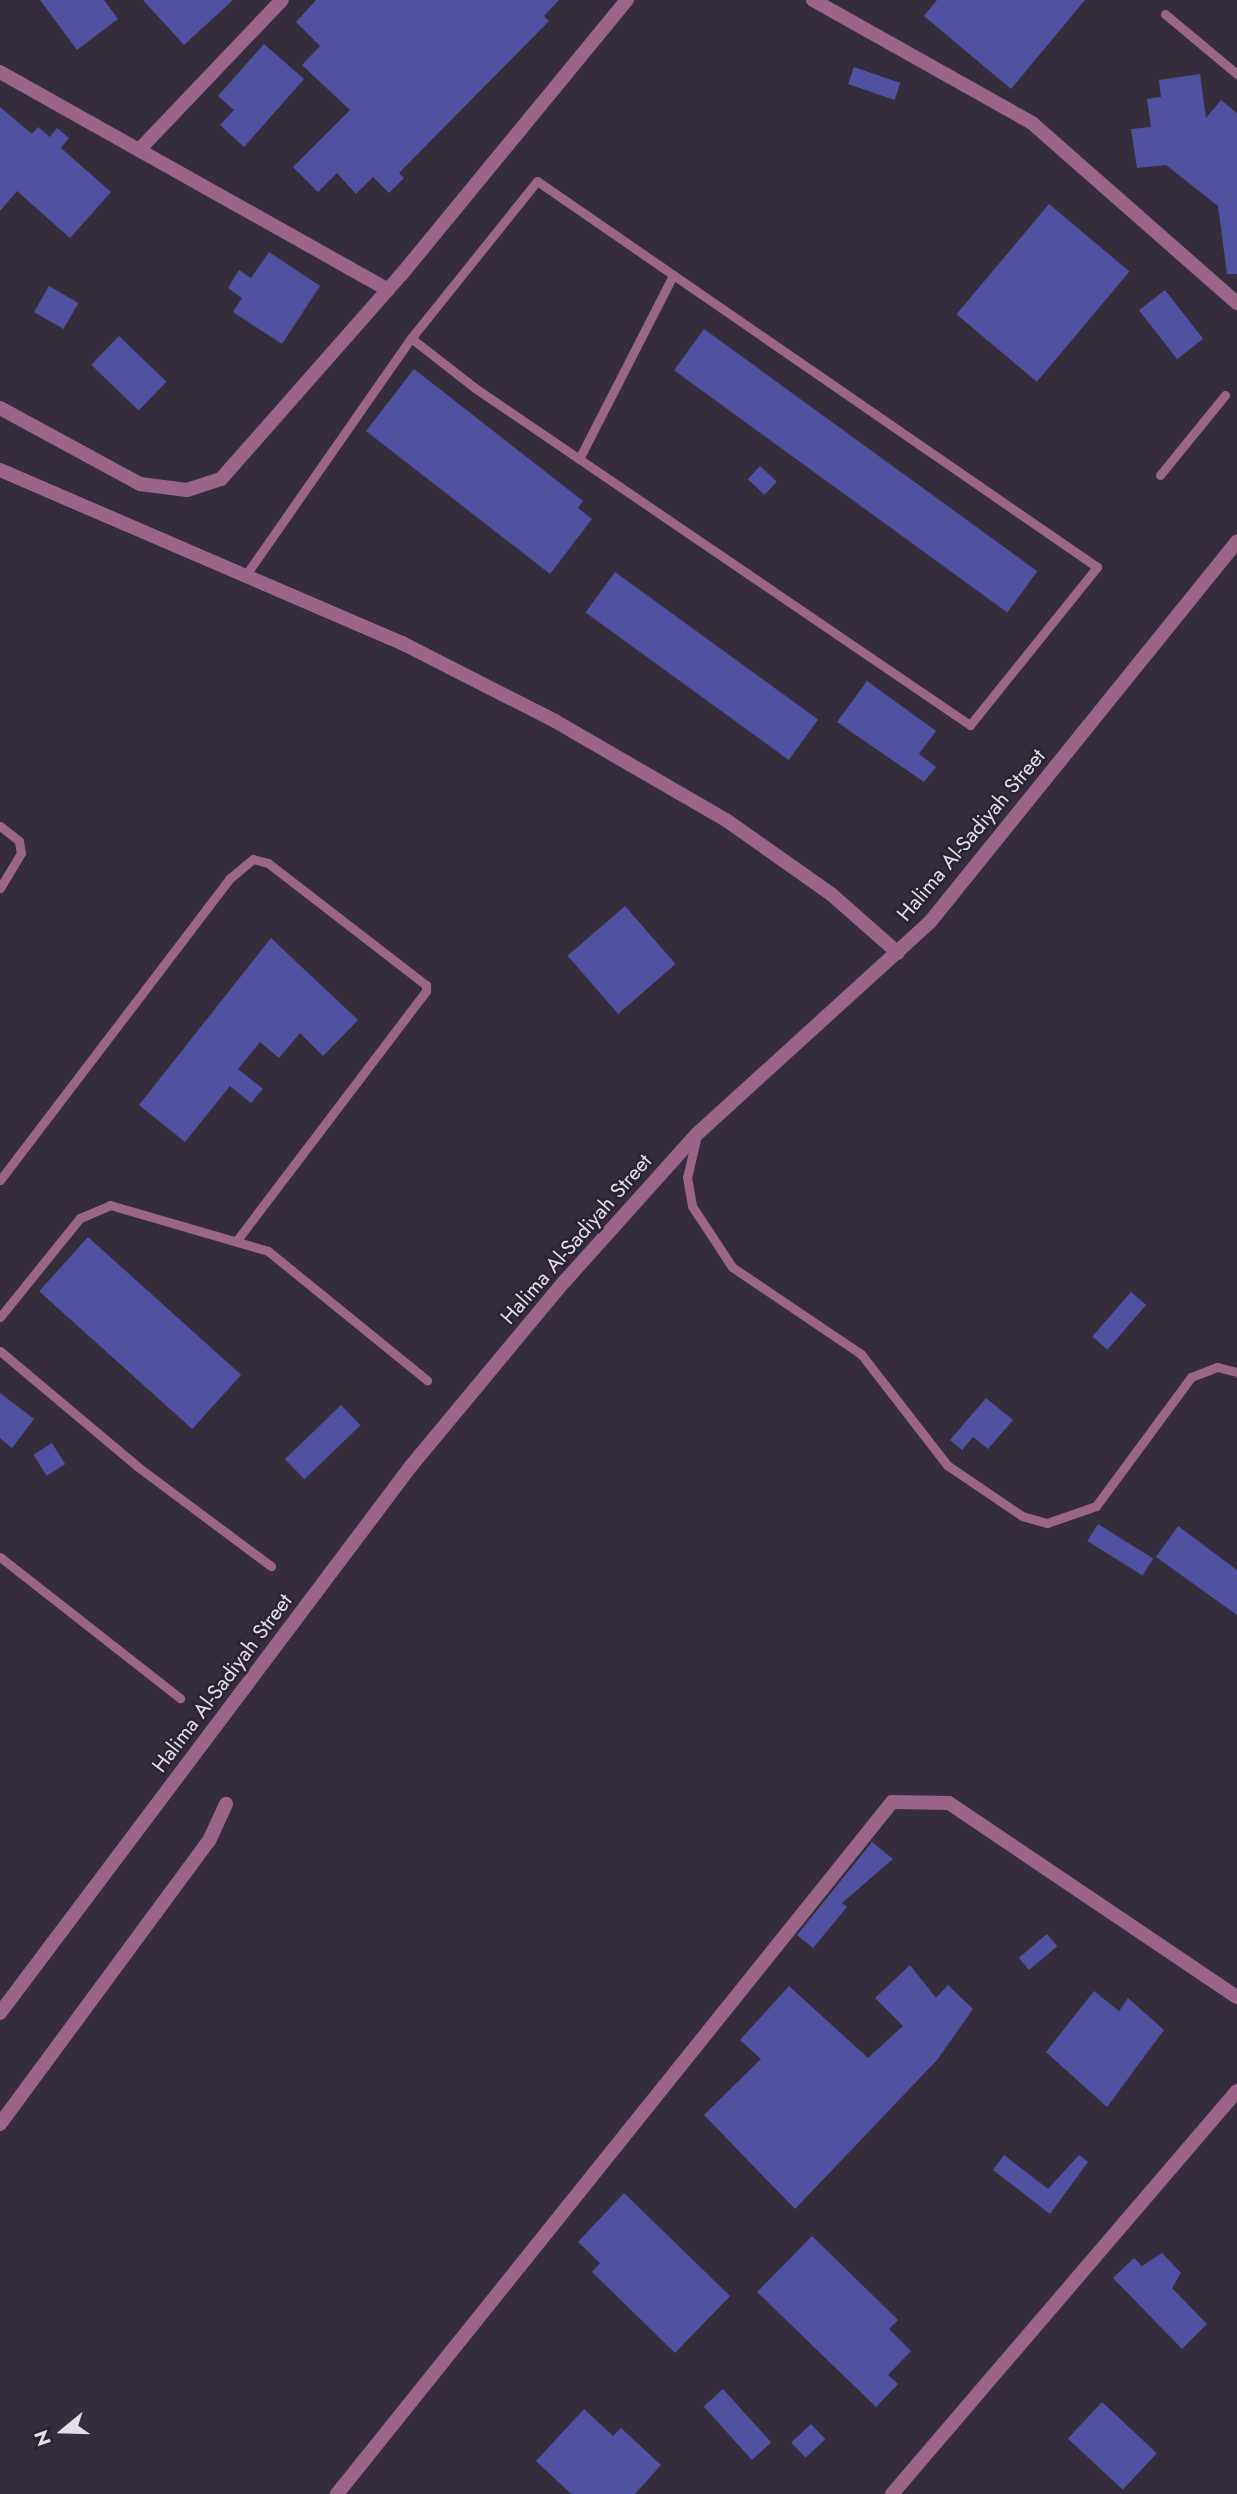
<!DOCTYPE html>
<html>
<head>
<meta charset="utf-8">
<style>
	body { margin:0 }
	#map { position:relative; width:1237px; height:2494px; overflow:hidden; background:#362d3c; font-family:Jost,sans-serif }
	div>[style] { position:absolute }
	.building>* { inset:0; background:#5051a0; transform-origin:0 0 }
	.service>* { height:9px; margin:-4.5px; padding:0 4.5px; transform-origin:4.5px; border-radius:4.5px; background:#9b6587 }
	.minor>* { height:14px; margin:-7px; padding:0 7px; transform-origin:7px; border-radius:7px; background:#9b6587 }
	.tertiary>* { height:14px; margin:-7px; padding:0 7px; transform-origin:7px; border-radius:7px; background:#9b6587 }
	span { translate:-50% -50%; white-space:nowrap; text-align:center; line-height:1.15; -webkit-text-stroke:5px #2c2332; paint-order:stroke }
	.street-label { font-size:21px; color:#e4dee8 }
	.north { position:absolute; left:28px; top:2396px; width:70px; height:70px; -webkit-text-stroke:5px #2c2332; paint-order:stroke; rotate:251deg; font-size:19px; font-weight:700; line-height:28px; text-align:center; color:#e4dee8 }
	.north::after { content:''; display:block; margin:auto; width:24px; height:32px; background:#e4dee8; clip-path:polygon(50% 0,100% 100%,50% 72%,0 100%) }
</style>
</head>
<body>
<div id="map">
	<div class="building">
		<div style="clip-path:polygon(40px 0,104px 0,118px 19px,77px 50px)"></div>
		<div style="clip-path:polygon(143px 0,233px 0,184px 45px)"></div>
		<div style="clip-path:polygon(316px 0,559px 0,544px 16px,549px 21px,399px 173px,404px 178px,389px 193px,373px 177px,356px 194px,337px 173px,318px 192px,293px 167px,350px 110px,302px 65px,320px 46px,296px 22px)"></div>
		<div style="clip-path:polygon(937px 0,1085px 0,1011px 89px,924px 16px)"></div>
		<div style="clip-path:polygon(264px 44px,304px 79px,244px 147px,220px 125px,234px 110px,218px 96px)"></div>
		<div style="left:854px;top:67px;width:49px;height:18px;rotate:19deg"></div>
		<div style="clip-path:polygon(1200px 74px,1206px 118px,1221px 100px,1237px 113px,1237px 274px,1227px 274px,1218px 206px,1166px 165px,1137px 168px,1131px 129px,1151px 127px,1147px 99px,1161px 97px,1159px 80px)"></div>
		<div style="clip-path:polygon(0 107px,32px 134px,38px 127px,50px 137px,57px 128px,69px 138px,61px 148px,111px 192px,70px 238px,17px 191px,0 211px)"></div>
		<div style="left:1049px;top:204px;width:105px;height:144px;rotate:40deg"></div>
		<div style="clip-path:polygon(269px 252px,320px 286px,282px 344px,233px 312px,242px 298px,228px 288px,239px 270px,251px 278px)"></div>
		<div style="left:49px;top:286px;width:34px;height:30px;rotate:30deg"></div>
		<div style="left:1165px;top:290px;width:62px;height:33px;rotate:52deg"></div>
		<div style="left:704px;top:329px;width:412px;height:51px;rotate:36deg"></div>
		<div style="left:119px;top:336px;width:66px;height:40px;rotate:44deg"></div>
		<div style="clip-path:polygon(414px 369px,583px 501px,578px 508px,592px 519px,550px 574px,366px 431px)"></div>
		<div style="left:760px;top:466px;width:23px;height:18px;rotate:43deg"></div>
		<div style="left:615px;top:572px;width:251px;height:50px;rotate:36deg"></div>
		<div style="clip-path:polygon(867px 681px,936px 731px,919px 754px,936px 767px,924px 782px,837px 722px)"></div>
		<div style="left:625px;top:906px;width:77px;height:76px;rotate:49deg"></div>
		<div style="clip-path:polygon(271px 938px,358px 1020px,323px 1056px,300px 1033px,279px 1058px,260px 1042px,238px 1069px,263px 1089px,251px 1103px,230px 1086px,185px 1142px,139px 1105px)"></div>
		<div style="left:88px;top:1237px;width:206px;height:73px;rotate:42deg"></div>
		<div style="left:1131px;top:1292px;width:20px;height:59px;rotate:41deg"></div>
		<div style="clip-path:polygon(0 1393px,34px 1419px,12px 1448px,0 1438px)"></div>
		<div style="clip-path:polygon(986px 1398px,1013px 1420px,988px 1449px,973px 1437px,962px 1450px,950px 1440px)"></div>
		<div style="left:341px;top:1405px;width:28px;height:78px;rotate:46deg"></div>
		<div style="left:52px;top:1443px;width:25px;height:22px;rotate:58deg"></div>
		<div style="left:1098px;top:1524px;width:65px;height:20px;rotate:32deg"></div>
		<div style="clip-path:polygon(1178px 1526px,1237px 1570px,1237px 1615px,1156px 1557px)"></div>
		<div style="clip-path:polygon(872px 1842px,893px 1859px,842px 1903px,847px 1907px,813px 1948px,797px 1935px)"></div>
		<div style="left:1047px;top:1934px;width:16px;height:37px;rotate:50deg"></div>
		<div style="clip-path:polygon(910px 1965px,936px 1998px,948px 1985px,973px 2009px,937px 2060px,795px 2209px,704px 2115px,761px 2059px,740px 2040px,789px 1986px,868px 2058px,903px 2026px,875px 1998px)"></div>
		<div style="clip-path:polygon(1094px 1991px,1119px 2011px,1128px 1998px,1164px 2030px,1107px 2107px,1046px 2052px)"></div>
		<div style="clip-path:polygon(1004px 2155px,1048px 2189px,1079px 2155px,1088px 2162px,1050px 2214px,993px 2170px)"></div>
		<div style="clip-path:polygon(624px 2193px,730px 2296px,675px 2353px,592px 2272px,600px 2263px,578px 2242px)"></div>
		<div style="clip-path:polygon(812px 2236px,898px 2320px,889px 2329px,911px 2351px,888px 2375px,898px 2384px,876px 2407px,757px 2292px)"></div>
		<div style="clip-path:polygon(1162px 2253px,1181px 2273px,1172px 2288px,1207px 2324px,1182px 2349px,1113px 2278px,1134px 2258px,1142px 2266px)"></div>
		<div style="left:723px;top:2389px;width:72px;height:26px;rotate:48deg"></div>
		<div style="left:1102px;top:2402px;width:75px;height:50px;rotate:43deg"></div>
		<div style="clip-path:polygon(584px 2409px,613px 2436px,621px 2428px,661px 2465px,635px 2494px,571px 2494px,536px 2461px)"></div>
		<div style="left:811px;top:2424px;width:21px;height:27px;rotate:47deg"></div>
	</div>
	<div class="service">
		<div style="left:1165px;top:14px;width:94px;rotate:39.8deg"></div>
		<div style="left:579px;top:459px;width:207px;rotate:-62.9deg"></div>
		<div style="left:1160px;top:475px;width:103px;rotate:-50.9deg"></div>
		<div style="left:245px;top:576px;width:290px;rotate:-55.1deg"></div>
		<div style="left:411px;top:338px;width:81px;rotate:38deg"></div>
		<div style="left:475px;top:388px;width:599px;rotate:34.25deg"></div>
		<div style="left:970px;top:725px;width:203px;rotate:-51.2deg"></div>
		<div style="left:1097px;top:567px;width:680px;rotate:-145.42deg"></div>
		<div style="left:537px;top:181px;width:201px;rotate:128.7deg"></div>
		<div style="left:0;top:826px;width:24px;rotate:38deg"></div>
		<div style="left:19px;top:841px;width:12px;rotate:81deg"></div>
		<div style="left:21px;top:853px;width:41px;rotate:121deg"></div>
		<div style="left:696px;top:1139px;width:39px;rotate:103deg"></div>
		<div style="left:687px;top:1177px;width:29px;rotate:80deg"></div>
		<div style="left:692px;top:1206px;width:73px;rotate:56.7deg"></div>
		<div style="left:732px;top:1267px;width:156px;rotate:34deg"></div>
		<div style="left:861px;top:1354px;width:140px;rotate:52.2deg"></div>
		<div style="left:947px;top:1465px;width:91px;rotate:34.2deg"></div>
		<div style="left:1022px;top:1516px;width:26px;rotate:16deg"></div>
		<div style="left:1047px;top:1523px;width:52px;rotate:-19.1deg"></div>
		<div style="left:1096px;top:1506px;width:160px;rotate:-53.6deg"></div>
		<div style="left:1191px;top:1377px;width:28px;rotate:-21deg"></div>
		<div style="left:1217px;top:1367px;width:21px;rotate:14deg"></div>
		<div style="left:0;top:1180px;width:378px;rotate:-52.7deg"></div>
		<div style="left:229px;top:879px;width:31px;rotate:-40deg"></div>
		<div style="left:253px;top:859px;width:16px;rotate:15deg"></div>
		<div style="left:268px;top:863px;width:200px;rotate:37.7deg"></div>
		<div style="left:426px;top:985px;width:6px;rotate:90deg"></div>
		<div style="left:426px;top:991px;width:314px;rotate:127.2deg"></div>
		<div style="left:0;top:1317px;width:127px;rotate:-51.1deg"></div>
		<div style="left:80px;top:1218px;width:33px;rotate:-23deg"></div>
		<div style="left:110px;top:1205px;width:165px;rotate:16.2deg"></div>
		<div style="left:268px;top:1251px;width:205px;rotate:39.1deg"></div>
		<div style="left:0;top:1351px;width:180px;rotate:40deg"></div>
		<div style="left:138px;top:1467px;width:166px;rotate:36.7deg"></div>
		<div style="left:0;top:1557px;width:229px;rotate:38.1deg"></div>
	</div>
	<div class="minor">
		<div style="left:813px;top:0;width:251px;rotate:29.3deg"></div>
		<div style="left:1032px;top:123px;width:273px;rotate:41.3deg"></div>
		<div style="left:0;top:72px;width:445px;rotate:29.3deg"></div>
		<div style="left:139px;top:150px;width:207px;rotate:-46.4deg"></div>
		<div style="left:0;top:408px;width:159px;rotate:28.5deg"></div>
		<div style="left:140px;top:484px;width:47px;rotate:7.3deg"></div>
		<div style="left:187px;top:490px;width:36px;rotate:-18deg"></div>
		<div style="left:221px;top:479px;width:272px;rotate:-48.6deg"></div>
		<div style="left:401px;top:275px;width:356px;rotate:-50.6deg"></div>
		<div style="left:0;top:470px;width:438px;rotate:23.3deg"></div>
		<div style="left:402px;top:643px;width:172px;rotate:27deg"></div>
		<div style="left:555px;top:721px;width:198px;rotate:30.1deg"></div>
		<div style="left:726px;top:820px;width:128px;rotate:35.2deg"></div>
		<div style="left:831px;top:894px;width:89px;rotate:41.4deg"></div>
		<div style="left:0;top:2124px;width:352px;rotate:-53.6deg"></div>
		<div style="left:209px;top:1841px;width:41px;rotate:-65.3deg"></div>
		<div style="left:337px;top:2494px;width:887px;rotate:-51.27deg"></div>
		<div style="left:892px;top:1802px;width:57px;rotate:1deg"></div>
		<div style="left:949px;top:1803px;width:347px;rotate:34deg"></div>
		<div style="left:892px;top:2494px;width:531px;rotate:-49.43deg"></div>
	</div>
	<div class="tertiary">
		<div style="left:0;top:2013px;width:684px;rotate:-53.08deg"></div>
		<div style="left:411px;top:1466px;width:239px;rotate:-50.3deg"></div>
		<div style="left:564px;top:1282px;width:199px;rotate:-48.1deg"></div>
		<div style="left:697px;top:1134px;width:315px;rotate:-42.3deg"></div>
		<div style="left:930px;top:922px;width:489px;rotate:-51.1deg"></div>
	</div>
	<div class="street-label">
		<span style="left:971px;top:835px;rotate:-50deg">Halima Al-Sadiyah Street</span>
		<span style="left:576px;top:1239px;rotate:-49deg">Halima Al-Sadiyah Street</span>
		<span style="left:222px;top:1683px;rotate:-53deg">Halima Al-Sadiyah Street</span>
	</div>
	<div class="north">N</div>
</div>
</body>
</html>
